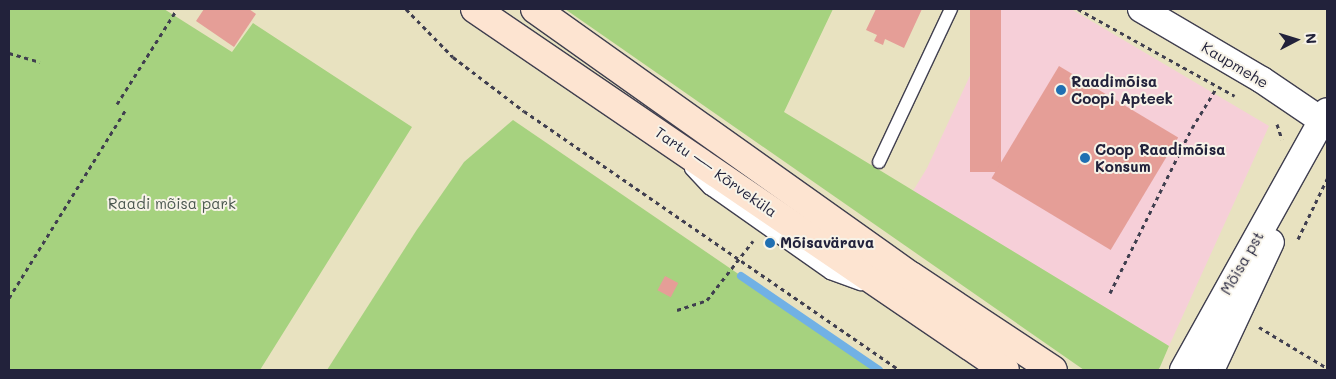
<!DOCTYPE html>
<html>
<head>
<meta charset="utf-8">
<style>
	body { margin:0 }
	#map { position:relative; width:1336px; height:379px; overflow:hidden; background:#e8e2c0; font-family:Mali,sans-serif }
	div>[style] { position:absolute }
	.built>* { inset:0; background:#f6cfd8 }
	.green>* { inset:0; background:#a6d27f }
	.stream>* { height:8px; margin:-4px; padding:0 4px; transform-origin:4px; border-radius:4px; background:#71b1e5 }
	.building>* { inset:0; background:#e59e97; transform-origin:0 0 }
	.path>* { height:3px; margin-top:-1.5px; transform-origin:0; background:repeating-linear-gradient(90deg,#403f4f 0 4px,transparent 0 8px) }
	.roads { filter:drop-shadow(1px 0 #403f4f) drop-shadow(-1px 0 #403f4f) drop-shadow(0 1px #403f4f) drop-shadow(0 -1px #403f4f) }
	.service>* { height:12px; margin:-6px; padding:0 6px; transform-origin:6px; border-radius:6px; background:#fff }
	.minor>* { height:26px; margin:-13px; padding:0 13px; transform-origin:13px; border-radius:13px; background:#fff }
	.secondary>* { height:28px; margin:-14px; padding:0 14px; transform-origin:14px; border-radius:14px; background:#fde4d1 }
	.dots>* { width:14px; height:14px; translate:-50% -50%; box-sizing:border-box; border:2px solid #f7f3e8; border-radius:50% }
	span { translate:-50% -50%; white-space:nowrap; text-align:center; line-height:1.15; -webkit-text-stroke:4px #f7f3e8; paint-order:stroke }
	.street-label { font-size:15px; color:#22223b }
	.poi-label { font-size:15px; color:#22223b; font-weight:700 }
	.left { translate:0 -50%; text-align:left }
	.park-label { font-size:15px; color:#4a574f }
	.frame { position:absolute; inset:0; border:10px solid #22223b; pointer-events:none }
	.north { position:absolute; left:1271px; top:15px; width:50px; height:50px; -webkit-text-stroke:4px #f7f3e8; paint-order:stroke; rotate:85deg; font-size:14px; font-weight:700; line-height:20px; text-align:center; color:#22223b }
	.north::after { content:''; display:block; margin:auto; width:18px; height:22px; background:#22223b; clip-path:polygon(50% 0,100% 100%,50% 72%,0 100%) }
</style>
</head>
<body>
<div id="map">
	<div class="built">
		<div style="clip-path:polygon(1001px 9px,1071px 9px,1269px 126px,1169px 346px,913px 191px,927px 168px)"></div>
	</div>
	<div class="green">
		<div style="clip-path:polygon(9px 9px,164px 9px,232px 52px,253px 23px,412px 127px,260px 370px,9px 370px)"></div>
		<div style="clip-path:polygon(565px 9px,833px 9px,784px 112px,1169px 346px,1160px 367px,1158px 370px,1084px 370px)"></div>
		<div style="clip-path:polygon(513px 120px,879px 370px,327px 370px,416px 231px,464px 162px)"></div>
	</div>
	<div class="stream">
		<div style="left:741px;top:276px;width:167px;rotate:34.3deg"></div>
	</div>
	<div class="building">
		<div style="clip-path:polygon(204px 9px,249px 9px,256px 14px,234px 47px,196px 21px)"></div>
		<div style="clip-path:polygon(876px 9px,922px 9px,904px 48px,885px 39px,883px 45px,874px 41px,877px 35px,866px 30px)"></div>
		<div style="left:970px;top:9px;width:31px;height:163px"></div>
		<div style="left:1059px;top:66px;width:139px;height:131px;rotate:31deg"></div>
		<div style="left:665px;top:276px;width:15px;height:16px;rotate:28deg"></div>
	</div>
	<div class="path">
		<div style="left:406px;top:9px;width:67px;rotate:45.6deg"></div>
		<div style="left:453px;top:57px;width:89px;rotate:37.3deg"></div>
		<div style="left:524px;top:111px;width:457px;rotate:34.6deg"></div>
		<div style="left:1078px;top:9px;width:179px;rotate:29deg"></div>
		<div style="left:9px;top:53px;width:32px;rotate:16deg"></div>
		<div style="left:117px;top:104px;width:112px;rotate:-57.7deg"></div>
		<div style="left:1277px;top:124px;width:16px;rotate:72deg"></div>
		<div style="left:1298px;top:239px;width:67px;rotate:-64.2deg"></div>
		<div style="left:1110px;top:293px;width:184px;rotate:-63.6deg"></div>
		<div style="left:1192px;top:128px;width:48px;rotate:-58.6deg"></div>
		<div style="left:9px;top:298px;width:222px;rotate:-58.2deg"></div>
		<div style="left:677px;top:310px;width:32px;rotate:-18deg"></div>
		<div style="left:707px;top:300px;width:75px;rotate:-52.1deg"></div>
		<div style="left:1259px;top:327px;width:79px;rotate:31.1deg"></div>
	</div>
	<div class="roads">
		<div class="service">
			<div style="left:879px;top:162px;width:169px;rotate:-64.8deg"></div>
			<div style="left:691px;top:169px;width:26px;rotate:47deg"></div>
			<div style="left:709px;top:188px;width:148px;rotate:35.1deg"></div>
			<div style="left:830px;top:273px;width:33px;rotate:20deg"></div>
		</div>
		<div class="minor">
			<div style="left:1141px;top:9px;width:140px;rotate:30.4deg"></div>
			<div style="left:1262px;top:80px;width:78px;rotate:34.1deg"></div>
			<div style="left:1183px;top:370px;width:296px;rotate:-60.9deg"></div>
			<div style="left:1211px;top:370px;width:141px;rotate:-64.9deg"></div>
		</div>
		<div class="secondary">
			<div style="left:475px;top:9px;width:641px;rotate:34.26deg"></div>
			<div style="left:535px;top:9px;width:461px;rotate:35.4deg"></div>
			<div style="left:911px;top:276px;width:170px;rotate:33.5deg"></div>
		</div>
	</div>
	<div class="dots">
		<div style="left:1061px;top:90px;background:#1f6fb2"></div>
		<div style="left:1085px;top:158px;background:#1f6fb2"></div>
		<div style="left:770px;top:243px;background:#1f6fb2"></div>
	</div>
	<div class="street-label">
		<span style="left:1235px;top:65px;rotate:31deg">Kaupmehe</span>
		<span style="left:716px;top:172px;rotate:35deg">Tartu — Kõrveküla</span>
		<span style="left:1242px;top:263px;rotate:-60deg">Mõisa pst</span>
	</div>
	<div class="poi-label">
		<span class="left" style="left:1071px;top:90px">Raadimõisa<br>Coopi Apteek</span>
		<span class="left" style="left:1095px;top:158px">Coop Raadimõisa<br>Konsum</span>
		<span class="left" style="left:780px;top:243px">Mõisavärava</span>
	</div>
	<div class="park-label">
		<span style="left:172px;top:204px">Raadi mõisa park</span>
	</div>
	<div class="frame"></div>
	<div class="north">N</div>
</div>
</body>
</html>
